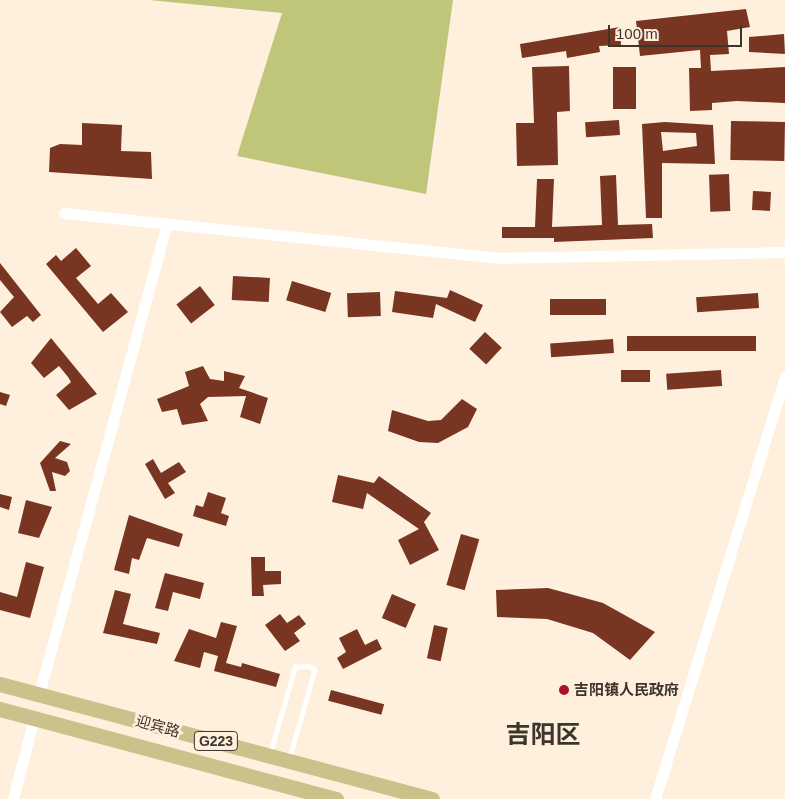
<!DOCTYPE html>
<html>
<head>
<meta charset="utf-8">
<style>
	body { margin:0 }
	#map { position:relative; width:785px; height:799px; overflow:hidden; background:#ffefdd; font-family:Helvetica,"Noto Sans SC",sans-serif }
	div>[style] { position:absolute }
	.forest>* { inset:0; background:#bfc679 }
	.building>* { inset:0; background:#783521; transform-origin:0 0 }
	.service>* { height:4.5px; margin:-2.25px; padding:0 2.25px; transform-origin:2.25px; border-radius:2.25px; background:#fff }
	.tertiary>* { height:11px; margin:-5.5px; padding:0 5.5px; transform-origin:5.5px; border-radius:5.5px; background:#fff }
	.trunk>* { height:15px; margin:-7.5px; padding:0 7.5px; transform-origin:7.5px; border-radius:7.5px; background:#cbc28b }
	.dots>* { width:14px; height:14px; translate:-50% -50%; box-sizing:border-box; border:2px solid #ffefdd; border-radius:50% }
	span { translate:-50% -50%; white-space:nowrap; text-align:center; line-height:1.15; -webkit-text-stroke:5px #ffefdd; paint-order:stroke }
	.shield-label span { padding:1px 4px; background:#ffefdd; border:1px solid; border-radius:4px; -webkit-text-stroke-width:0 }
	.shield-label { font-size:14px; color:#3c352c; font-weight:700 }
	.poi-label { font-size:15px; color:#3c352c; font-weight:700 }
	.left { translate:0 -50%; text-align:left }
	.street-label { font-size:15px; color:#3c352c }
	.town-label { font-size:25px; color:#3c352c; font-weight:700 }
	.scale { position:absolute; left:608px; top:25px; width:134px; height:22px; box-sizing:border-box; border:2px solid #3c352c; border-top:0; padding-left:6px; font-size:15px; line-height:18px; white-space:nowrap; color:#3c352c; -webkit-text-stroke:4px #ffefdd; paint-order:stroke }
</style>
</head>
<body>
<div id="map">
	<div class="forest">
		<div style="clip-path:polygon(149px 0,453px 0,426px 194px,237px 156px,282px 13px)"></div>
	</div>
	<div class="building">
		<div style="clip-path:polygon(746px 9px,750px 27px,727px 31px,729px 54px,710px 55px,711px 71px,785px 67px,785px 103px,737px 101px,712px 103px,712px 110px,690px 111px,689px 68px,701px 68px,700px 50px,640px 56px,636px 21px)"></div>
		<div style="clip-path:polygon(620px 27px,621px 45px,599px 46px,600px 52px,567px 58px,566px 51px,522px 58px,520px 44px)"></div>
		<div style="clip-path:polygon(784px 34px,785px 54px,749px 52px,749px 37px)"></div>
		<div style="clip-path:polygon(569px 66px,570px 111px,557px 112px,558px 165px,517px 166px,516px 123px,534px 123px,532px 67px)"></div>
		<div style="left:613px;top:67px;width:23px;height:42px"></div>
		<div style="left:619px;top:120px;width:15px;height:34px;rotate:86deg"></div>
		<div style="left:731px;top:121px;width:54px;height:39px;rotate:1deg"></div>
		<div style="clip-path:polygon(evenodd,665px 122px,713px 125px,715px 164px,662px 163px,662px 218px,646px 218px,642px 124px,665px 122px,661px 132px,696px 133px,697px 146px,663px 151px,661px 132px)"></div>
		<div style="clip-path:polygon(82px 123px,122px 125px,121px 151px,151px 152px,152px 179px,49px 172px,50px 148px,60px 144px,82px 145px)"></div>
		<div style="left:729px;top:174px;width:37px;height:20px;rotate:88deg"></div>
		<div style="clip-path:polygon(616px 175px,618px 225px,652px 224px,653px 238px,554px 242px,554px 238px,502px 238px,502px 227px,535px 227px,537px 179px,554px 179px,552px 227px,602px 225px,600px 176px)"></div>
		<div style="left:753px;top:191px;width:18px;height:19px;rotate:3deg"></div>
		<div style="clip-path:polygon(76px 248px,91px 266px,76px 278px,98px 304px,111px 293px,128px 312px,103px 332px,46px 264px,56px 255px,61px 261px)"></div>
		<div style="clip-path:polygon(0 263px,41px 315px,33px 322px,27px 316px,12px 327px,0 312px,14px 297px,0 280px)"></div>
		<div style="left:233px;top:276px;width:37px;height:24px;rotate:3deg"></div>
		<div style="left:292px;top:281px;width:41px;height:20px;rotate:17deg"></div>
		<div style="left:200px;top:286px;width:24px;height:30px;rotate:52deg"></div>
		<div style="clip-path:polygon(450px 290px,483px 305px,475px 322px,436px 304px,433px 318px,392px 312px,395px 291px,447px 298px)"></div>
		<div style="left:380px;top:292px;width:24px;height:33px;rotate:88deg"></div>
		<div style="left:758px;top:293px;width:15px;height:62px;rotate:86deg"></div>
		<div style="left:606px;top:299px;width:16px;height:56px;rotate:90deg"></div>
		<div style="left:485px;top:332px;width:23px;height:23px;rotate:43deg"></div>
		<div style="left:756px;top:336px;width:15px;height:129px;rotate:90deg"></div>
		<div style="clip-path:polygon(51px 338px,97px 394px,69px 410px,56px 395px,71px 382px,68px 377px,59px 366px,44px 378px,31px 363px)"></div>
		<div style="left:613px;top:339px;width:14px;height:63px;rotate:86deg"></div>
		<div style="clip-path:polygon(203px 366px,210px 379px,224px 381px,224px 371px,245px 376px,239px 388px,268px 398px,260px 424px,240px 417px,246px 396px,208px 397px,200px 404px,208px 421px,182px 425px,177px 409px,162px 412px,157px 399px,189px 386px,185px 372px)"></div>
		<div style="left:650px;top:370px;width:12px;height:29px;rotate:90deg"></div>
		<div style="left:721px;top:370px;width:16px;height:55px;rotate:86deg"></div>
		<div style="clip-path:polygon(0 392px,10px 395px,6px 406px,0 404px)"></div>
		<div style="clip-path:polygon(462px 399px,477px 409px,468px 427px,438px 443px,419px 442px,388px 431px,392px 410px,428px 421px,441px 420px)"></div>
		<div style="clip-path:polygon(60px 441px,71px 444px,55px 458px,67px 462px,70px 471px,65px 476px,52px 472px,56px 491px,50px 491px,40px 463px)"></div>
		<div style="clip-path:polygon(153px 459px,161px 473px,179px 462px,186px 472px,168px 483px,175px 493px,165px 499px,145px 464px)"></div>
		<div style="clip-path:polygon(338px 475px,374px 483px,379px 476px,431px 513px,424px 522px,439px 550px,410px 565px,398px 540px,419px 529px,367px 493px,363px 509px,332px 502px)"></div>
		<div style="clip-path:polygon(208px 492px,226px 498px,221px 513px,229px 516px,226px 526px,193px 516px,196px 505px,203px 507px)"></div>
		<div style="clip-path:polygon(0 494px,12px 497px,9px 510px,0 507px)"></div>
		<div style="clip-path:polygon(26px 500px,52px 507px,39px 538px,18px 533px)"></div>
		<div style="clip-path:polygon(129px 515px,183px 534px,179px 547px,147px 538px,139px 560px,132px 558px,129px 574px,114px 570px)"></div>
		<div style="left:461px;top:534px;width:19px;height:53px;rotate:16deg"></div>
		<div style="clip-path:polygon(251px 557px,265px 557px,265px 571px,281px 571px,281px 584px,263px 585px,264px 596px,252px 596px)"></div>
		<div style="clip-path:polygon(26px 562px,44px 567px,30px 618px,0 610px,0 592px,17px 597px)"></div>
		<div style="clip-path:polygon(165px 573px,204px 583px,200px 599px,173px 592px,168px 611px,155px 608px)"></div>
		<div style="clip-path:polygon(548px 588px,603px 603px,655px 632px,630px 660px,593px 633px,547px 619px,497px 617px,496px 590px)"></div>
		<div style="clip-path:polygon(115px 590px,131px 594px,123px 624px,160px 633px,157px 644px,103px 633px)"></div>
		<div style="left:392px;top:594px;width:26px;height:26px;rotate:23deg"></div>
		<div style="clip-path:polygon(280px 614px,287px 623px,299px 615px,306px 624px,294px 633px,300px 641px,285px 651px,265px 625px)"></div>
		<div style="clip-path:polygon(221px 622px,237px 626px,226px 663px,241px 667px,242px 663px,280px 674px,276px 687px,214px 671px,218px 656px,204px 652px,200px 668px,174px 661px,189px 629px,216px 638px)"></div>
		<div style="left:434px;top:625px;width:14px;height:34px;rotate:12deg"></div>
		<div style="clip-path:polygon(357px 629px,365px 645px,377px 639px,382px 649px,343px 669px,337px 658px,346px 652px,339px 638px)"></div>
		<div style="left:331px;top:690px;width:55px;height:11px;rotate:15deg"></div>
	</div>
	<div class="service">
		<div style="left:270px;top:753px;width:90px;rotate:-73.8deg"></div>
		<div style="left:295px;top:667px;width:14px;rotate:-4deg"></div>
		<div style="left:309px;top:666px;width:7px;rotate:34deg"></div>
		<div style="left:315px;top:670px;width:91px;rotate:106deg"></div>
	</div>
	<div class="tertiary">
		<div style="left:64px;top:213px;width:436px;rotate:5.9deg"></div>
		<div style="left:498px;top:258px;width:287px;rotate:-1.2deg"></div>
		<div style="left:39px;top:694px;width:487px;rotate:-74.8deg"></div>
		<div style="left:13px;top:799px;width:84px;rotate:-75.5deg"></div>
		<div style="left:655px;top:799px;width:442px;rotate:-72.9deg"></div>
	</div>
	<div class="trunk">
		<div style="left:0;top:684px;width:447px;rotate:14.9deg"></div>
		<div style="left:0;top:709px;width:348px;rotate:15deg"></div>
	</div>
	<div class="dots">
		<div style="left:564px;top:690px;background:#a91224"></div>
	</div>
	<div class="shield-label">
		<span style="left:216px;top:741px">G223</span>
	</div>
	<div class="poi-label">
		<span class="left" style="left:574px;top:690px">吉阳镇人民政府</span>
	</div>
	<div class="street-label">
		<span style="left:158px;top:726px;rotate:15deg">迎宾路</span>
	</div>
	<div class="town-label">
		<span style="left:543px;top:734px">吉阳区</span>
	</div>
	<div class="scale">100 m</div>
</div>
</body>
</html>
